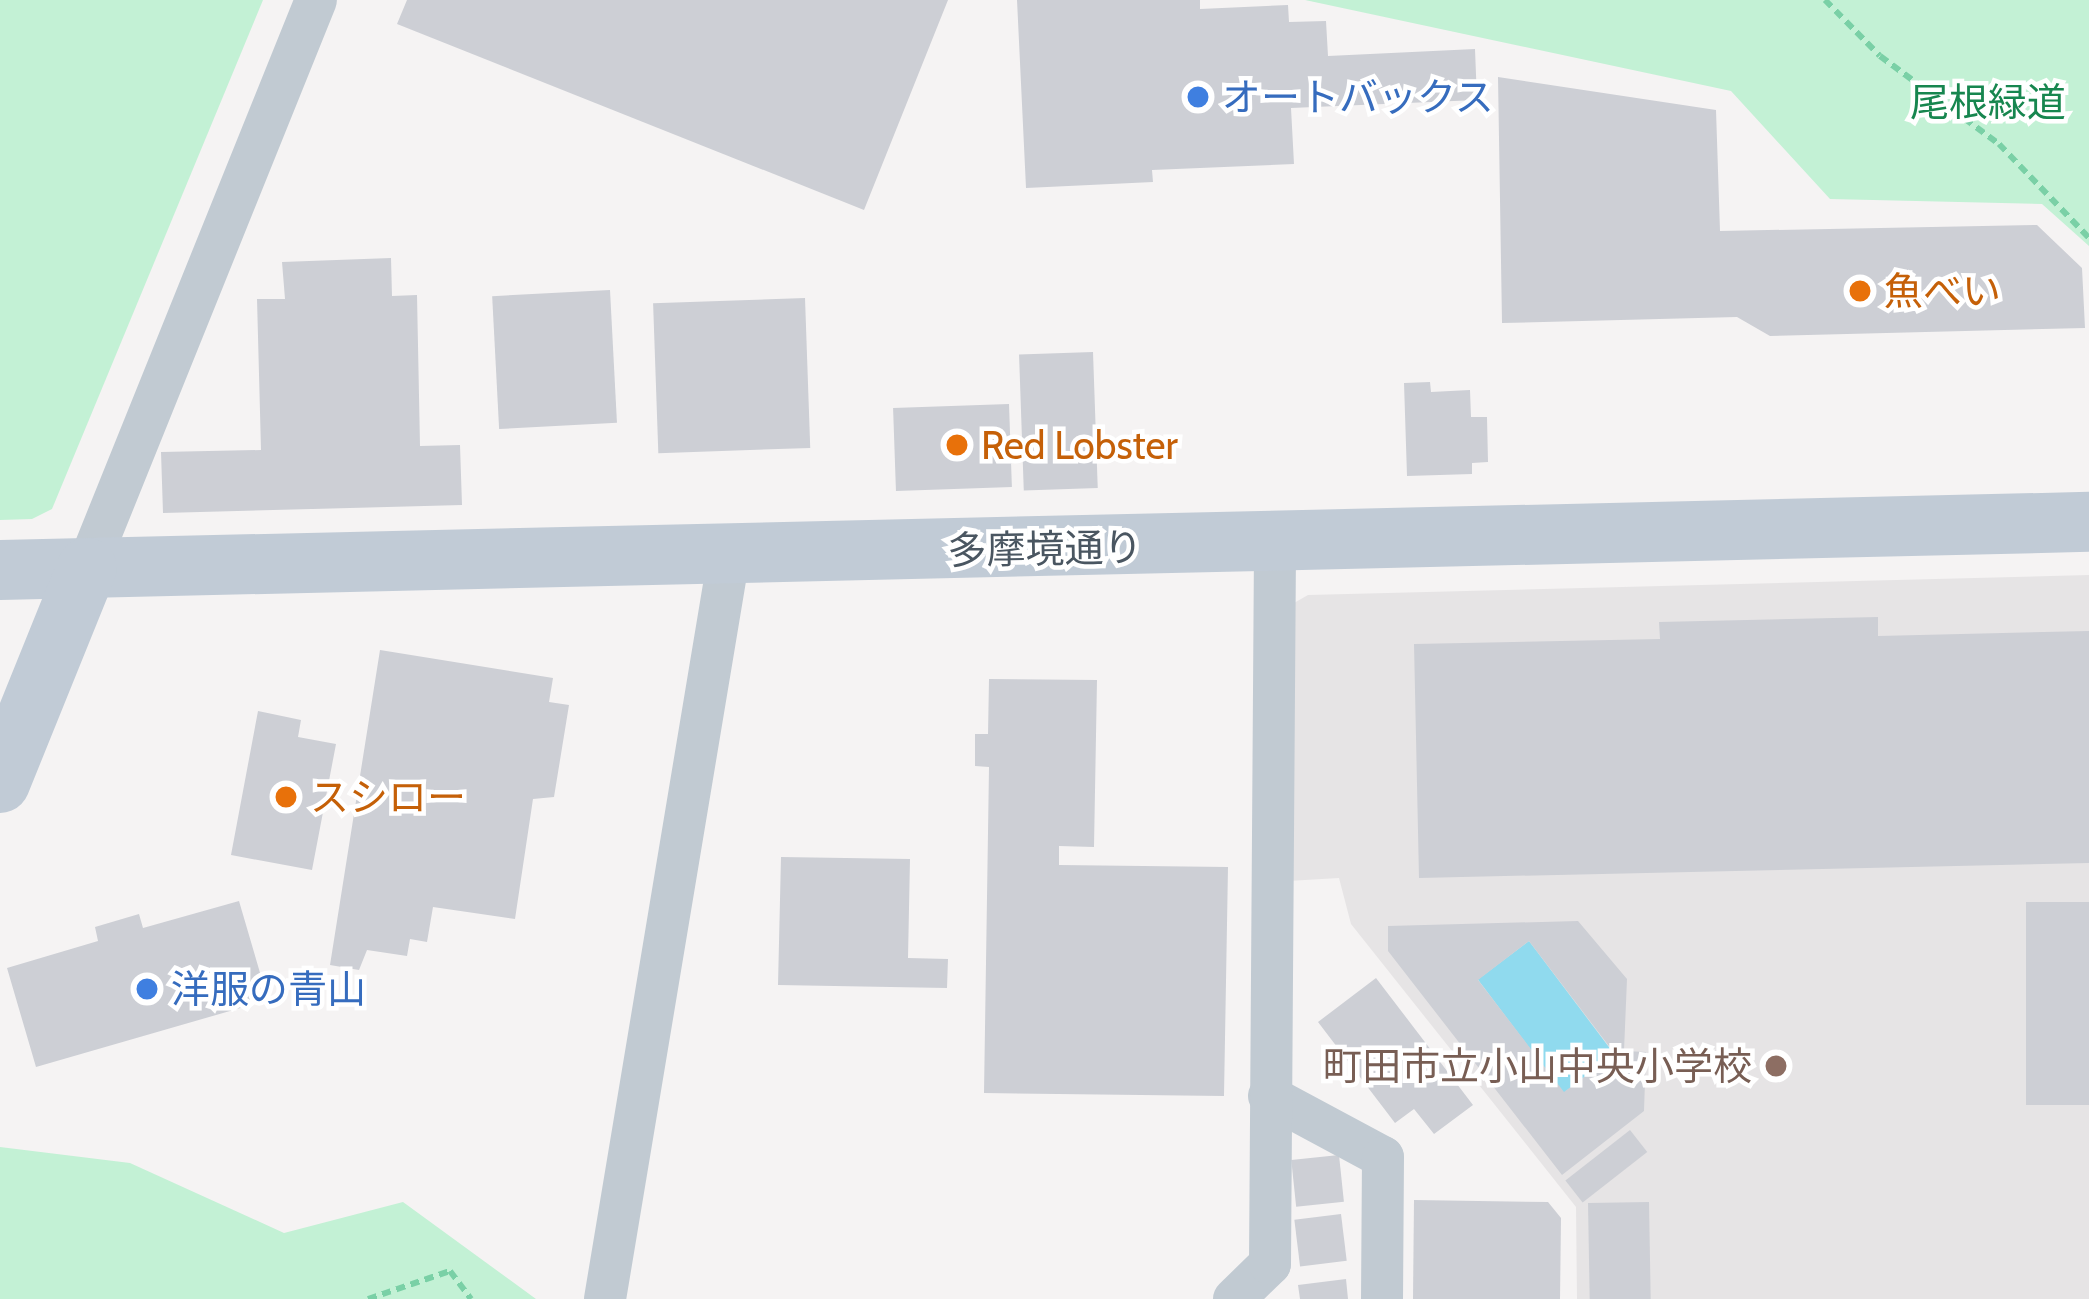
<!DOCTYPE html>
<meta charset="utf-8">
<style>
body{margin:0}
#map{position:relative;width:2089px;height:1299px;overflow:hidden;background:#f5f3f3;font-family:Cabin,"Noto Sans JP",sans-serif}
div>[style]{position:absolute}
.education>*{inset:0;background:#e6e4e5}
.green>*{inset:0;background:#c3f1d5}
.water>*{inset:0;background:#90daee;transform-origin:0 0}
.building>*{inset:0;background:#cdcfd5;transform-origin:0 0}
.path>*{height:6px;margin-top:-3px;transform-origin:0;background:repeating-linear-gradient(90deg,#7ad0a6 0 9px,transparent 0 15px)}
.street>*{height:42px;margin:-21px;padding:0 21px;transform-origin:21px;border-radius:21px;background:#c1cad2}
.secondary>*{height:60px;margin:-30px;padding:0 30px;transform-origin:30px;border-radius:30px;background:#c1cbd6}
.dots>*{width:33px;height:33px;translate:-50% -50%;box-sizing:border-box;border:6px solid #fff;border-radius:50%}
span{translate:-50% -50%;white-space:nowrap;text-align:center;line-height:1.15;-webkit-text-stroke:9px #fff;paint-order:stroke}
.shop-label{font-size:39px;color:#366cbe}
.left{translate:0 -50%;text-align:left}
.park-label{font-size:39px;color:#17864f}
.food-label{font-size:39px;color:#c56008}
.street-label{font-size:39px;color:#4a5661}
.education-label{font-size:39px;color:#785e54}
.right{translate:-100% -50%;text-align:right}
</style>
<div id="map">
<div class="education">
<div style="clip-path:polygon(2089px 575px,2089px 1299px,1577px 1299px,1576px 1207px,1351px 924px,1339px 878px,1288px 881px,1294px 603px,1308px 595px)"></div>
</div>
<div class="green">
<div style="clip-path:polygon(0 0,263px 0,52px 509px,32px 519px,0 520px)"></div>
<div style="clip-path:polygon(1305px 0,2089px 0,2089px 246px,2042px 204px,1830px 199px,1731px 91px)"></div>
<div style="clip-path:polygon(0 1147px,130px 1163px,284px 1233px,403px 1202px,536px 1299px,0 1299px)"></div>
</div>
<div class="water">
<div style="left:1529px;top:941px;width:142px;height:64px;rotate:53deg"></div>
</div>
<div class="building">
<div style="clip-path:polygon(407px 0,948px 0,864px 210px,397px 24px)"></div>
<div style="clip-path:polygon(1017px 0,1200px 0,1200px 9px,1288px 5px,1289px 22px,1326px 21px,1328px 56px,1475px 49px,1477px 100px,1291px 108px,1294px 164px,1152px 170px,1153px 182px,1026px 188px)"></div>
<div style="clip-path:polygon(1498px 77px,1716px 110px,1720px 231px,2037px 225px,2082px 268px,2085px 328px,1770px 336px,1737px 317px,1502px 323px)"></div>
<div style="clip-path:polygon(391px 258px,392px 296px,417px 295px,420px 446px,460px 445px,462px 505px,163px 513px,161px 452px,261px 450px,257px 299px,285px 299px,282px 262px)"></div>
<div style="left:610px;top:290px;width:133px;height:118px;rotate:87deg"></div>
<div style="left:805px;top:298px;width:150px;height:152px;rotate:88deg"></div>
<div style="left:1093px;top:352px;width:136px;height:74px;rotate:88deg"></div>
<div style="clip-path:polygon(1430px 382px,1431px 392px,1470px 390px,1471px 417px,1487px 417px,1488px 462px,1472px 463px,1472px 474px,1407px 476px,1404px 383px)"></div>
<div style="left:1009px;top:404px;width:83px;height:116px;rotate:88deg"></div>
<div style="clip-path:polygon(1878px 617px,1878px 636px,2089px 631px,2089px 863px,1419px 878px,1414px 644px,1660px 639px,1659px 622px)"></div>
<div style="clip-path:polygon(380px 650px,553px 678px,549px 702px,569px 705px,554px 797px,533px 799px,515px 919px,433px 907px,427px 942px,410px 939px,407px 956px,367px 950px,359px 970px,330px 965px)"></div>
<div style="clip-path:polygon(989px 679px,1097px 680px,1094px 847px,1059px 846px,1059px 865px,1228px 867px,1224px 1096px,984px 1093px,989px 767px,975px 766px,975px 734px,988px 734px)"></div>
<div style="clip-path:polygon(258px 711px,301px 720px,298px 737px,336px 744px,312px 870px,231px 855px)"></div>
<div style="clip-path:polygon(781px 857px,910px 859px,908px 958px,948px 959px,947px 988px,778px 985px)"></div>
<div style="clip-path:polygon(239px 901px,268px 1000px,36px 1067px,7px 968px,98px 941px,95px 927px,139px 914px,143px 928px)"></div>
<div style="left:2026px;top:902px;width:63px;height:203px"></div>
<div style="clip-path:polygon(evenodd,1578px 921px,1627px 979px,1624px 1051px,1646px 1052px,1644px 1111px,1562px 1175px,1388px 951px,1388px 926px,1578px 921px,1529px 941px,1615px 1054px,1564px 1092px,1478px 980px,1529px 941px)"></div>
<div style="clip-path:polygon(1376px 978px,1473px 1105px,1434px 1134px,1414px 1109px,1395px 1123px,1318px 1022px)"></div>
<div style="left:1630px;top:1130px;width:28px;height:82px;rotate:52deg"></div>
<div style="left:1339px;top:1155px;width:47px;height:48px;rotate:84deg"></div>
<div style="clip-path:polygon(1414px 1200px,1548px 1202px,1561px 1218px,1560px 1299px,1413px 1299px)"></div>
<div style="left:1649px;top:1202px;width:97px;height:61px;rotate:89deg"></div>
<div style="left:1341px;top:1214px;width:47px;height:47px;rotate:83deg"></div>
<div style="clip-path:polygon(1346px 1279px,1348px 1299px,1300px 1299px,1298px 1285px)"></div>
</div>
<div class="path">
<div style="left:1825px;top:0;width:78px;rotate:45.5deg"></div>
<div style="left:1880px;top:56px;width:148px;rotate:36.5deg"></div>
<div style="left:1999px;top:144px;width:130px;rotate:46.2deg"></div>
<div style="left:368px;top:1299px;width:87px;rotate:-18.9deg"></div>
<div style="left:450px;top:1271px;width:35px;rotate:53deg"></div>
</div>
<div class="street">
<div style="left:87px;top:568px;width:612px;rotate:-68.04deg"></div>
<div style="left:1269px;top:1096px;width:129px;rotate:28.2deg"></div>
<div style="left:1383px;top:1157px;width:142px;rotate:90.4deg"></div>
<div style="left:605px;top:1299px;width:753px;rotate:-80.53deg"></div>
<div style="left:1234px;top:1299px;width:50px;rotate:-44.2deg"></div>
<div style="left:1270px;top:1264px;width:721px;rotate:-89.6deg"></div>
</div>
<div class="secondary">
<div style="left:0;top:570px;width:2090px;rotate:-1.32deg"></div>
<div style="left:0;top:783px;width:232px;rotate:-68deg"></div>
</div>
<div class="dots">
<div style="left:1198px;top:97px;background:#3f7fe0"></div>
<div style="left:1860px;top:291px;background:#e8710a"></div>
<div style="left:957px;top:445px;background:#e8710a"></div>
<div style="left:286px;top:797px;background:#e8710a"></div>
<div style="left:147px;top:989px;background:#3f7fe0"></div>
<div style="left:1776px;top:1066px;background:#8d6e63"></div>
</div>
<div class="shop-label">
<span class="left" style="left:1222px;top:97px">オートバックス</span>
<span class="left" style="left:171px;top:989px">洋服の青山</span>
</div>
<div class="park-label">
<span style="left:1988px;top:102px">尾根緑道</span>
</div>
<div class="food-label">
<span class="left" style="left:1884px;top:291px">魚べい</span>
<span class="left" style="left:981px;top:445px">Red Lobster</span>
<span class="left" style="left:310px;top:797px">スシロー</span>
</div>
<div class="street-label">
<span style="left:1045px;top:549px;rotate:-1deg">多摩境通り</span>
</div>
<div class="education-label">
<span class="right" style="left:1752px;top:1066px">町田市立小山中央小学校</span>
</div>
</div>
